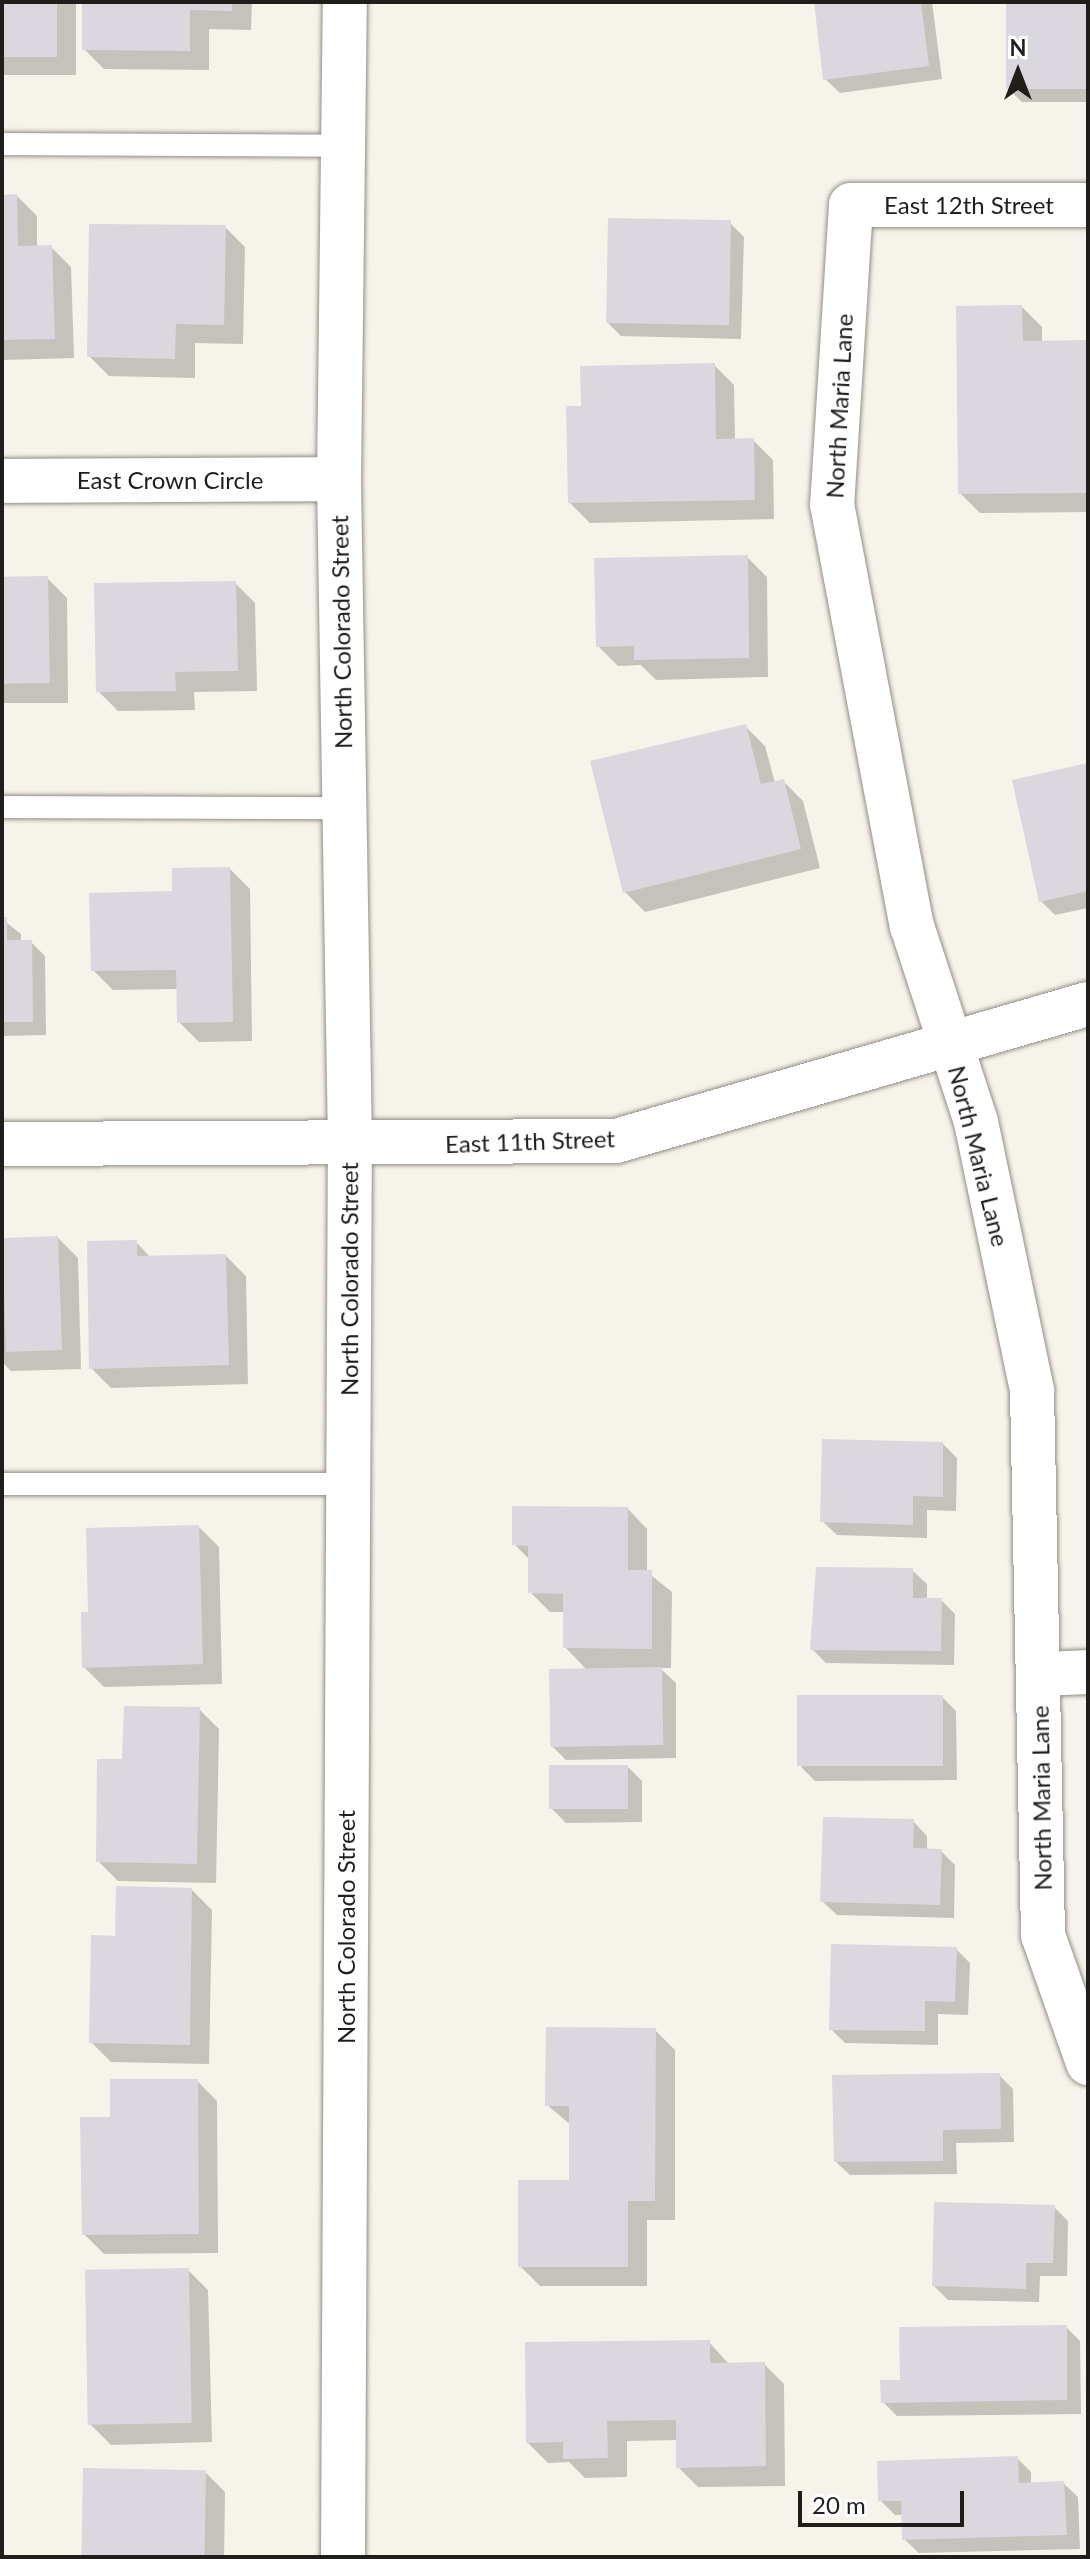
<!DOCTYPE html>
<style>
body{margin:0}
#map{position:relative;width:1090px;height:2559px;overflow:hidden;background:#f6f3ea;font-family:Lato,sans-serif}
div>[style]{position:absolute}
.shadow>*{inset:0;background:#0003;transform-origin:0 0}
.building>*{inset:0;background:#dad7df;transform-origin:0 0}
.roads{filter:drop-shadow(0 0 2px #918e86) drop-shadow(0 0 2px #918e86)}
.service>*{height:22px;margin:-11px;padding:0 11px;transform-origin:11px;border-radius:11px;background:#fff}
.minor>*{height:44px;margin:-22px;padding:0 22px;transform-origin:22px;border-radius:22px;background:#fff}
.tertiary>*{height:44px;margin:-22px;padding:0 22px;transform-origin:22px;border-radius:22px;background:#fff}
span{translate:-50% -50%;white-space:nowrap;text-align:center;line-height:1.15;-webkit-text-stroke:6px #fff;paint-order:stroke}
.street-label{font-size:24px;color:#1f1e1b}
.frame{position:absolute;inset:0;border:4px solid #1f1e1b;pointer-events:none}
.north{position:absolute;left:978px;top:32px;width:80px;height:80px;-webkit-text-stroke:6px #fff;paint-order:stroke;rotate:0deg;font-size:22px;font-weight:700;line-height:32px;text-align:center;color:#1f1e1b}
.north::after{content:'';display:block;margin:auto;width:28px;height:36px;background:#1f1e1b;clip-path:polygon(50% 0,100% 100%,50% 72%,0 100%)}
.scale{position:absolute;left:798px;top:2491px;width:166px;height:36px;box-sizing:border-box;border:4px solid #1f1e1b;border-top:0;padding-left:10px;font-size:24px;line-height:28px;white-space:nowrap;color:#1f1e1b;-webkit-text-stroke:6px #fff;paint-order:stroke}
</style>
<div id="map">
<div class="shadow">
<div style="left:2px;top:2px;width:74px;height:73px"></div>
<div style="clip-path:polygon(84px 2px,252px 2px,251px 30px,209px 29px,209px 70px,104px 69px,84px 49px)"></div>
<div style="clip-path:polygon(816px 2px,932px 2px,942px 79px,840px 93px,825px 79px)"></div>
<div style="clip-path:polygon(1008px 2px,1088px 2px,1088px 102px,1022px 102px,1007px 88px)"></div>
<div style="clip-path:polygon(17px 196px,37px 216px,37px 247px,51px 247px,71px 267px,74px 358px,2px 360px,2px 197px)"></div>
<div style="clip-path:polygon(730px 223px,744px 237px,741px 339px,621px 336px,607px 322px)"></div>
<div style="clip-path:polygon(225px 227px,245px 247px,243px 344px,195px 343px,195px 378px,109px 376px,89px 356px)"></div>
<div style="clip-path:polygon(1022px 307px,1042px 327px,1042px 343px,1088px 342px,1088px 512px,980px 513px,960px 493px)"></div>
<div style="clip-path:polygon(714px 365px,734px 385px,735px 441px,753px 440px,773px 460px,774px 519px,590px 523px,570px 503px,583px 408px)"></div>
<div style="clip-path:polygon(747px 557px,767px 577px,768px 677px,656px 680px,641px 665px,618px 666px,598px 646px)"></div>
<div style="clip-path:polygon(47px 578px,67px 598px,68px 703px,2px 703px,2px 579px)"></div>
<div style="clip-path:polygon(235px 583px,255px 603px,257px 691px,194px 692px,195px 710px,118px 711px,98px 691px)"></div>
<div style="clip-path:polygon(745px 726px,765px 746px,775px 783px,783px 781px,803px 801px,820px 868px,645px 912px,625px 892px)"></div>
<div style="clip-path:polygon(1088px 765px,1088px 908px,1055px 915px,1041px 901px)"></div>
<div style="clip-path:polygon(230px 869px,250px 889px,252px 1041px,199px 1042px,179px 1022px,178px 989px,113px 990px,93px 970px,174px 893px)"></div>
<div style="clip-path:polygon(2px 919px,21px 934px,21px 942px,31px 942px,45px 956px,46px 1035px,2px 1036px)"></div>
<div style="clip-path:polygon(58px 1238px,78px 1258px,81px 1369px,11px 1371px,2px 1362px,2px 1239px)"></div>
<div style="clip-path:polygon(136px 1242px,151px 1258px,226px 1256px,246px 1276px,248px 1384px,111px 1388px,91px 1368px)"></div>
<div style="clip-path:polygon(943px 1444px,957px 1458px,956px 1511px,927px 1510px,927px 1538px,837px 1535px,822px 1521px)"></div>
<div style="clip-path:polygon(628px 1509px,647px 1529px,647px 1572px,672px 1592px,671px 1668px,660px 1668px,676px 1683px,676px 1758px,566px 1760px,552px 1746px,587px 1670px,565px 1647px,565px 1612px,550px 1612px,530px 1592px,530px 1560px,514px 1544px)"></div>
<div style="clip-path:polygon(199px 1527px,219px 1547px,222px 1684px,104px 1687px,84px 1667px,90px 1614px)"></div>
<div style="clip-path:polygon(912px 1570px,927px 1584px,927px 1600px,941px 1600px,955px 1614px,954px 1665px,826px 1663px,812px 1649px)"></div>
<div style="clip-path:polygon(942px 1697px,956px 1711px,957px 1780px,815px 1781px,801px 1767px)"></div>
<div style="clip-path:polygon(199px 1709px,219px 1729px,216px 1883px,118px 1881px,98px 1861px)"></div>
<div style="clip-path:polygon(628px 1767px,642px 1781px,642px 1822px,566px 1823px,551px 1808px)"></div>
<div style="clip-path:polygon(913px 1821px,927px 1836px,927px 1850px,941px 1851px,955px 1865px,954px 1918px,837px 1915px,822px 1901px)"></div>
<div style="clip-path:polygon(192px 1890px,212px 1910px,209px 2064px,111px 2062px,91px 2042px)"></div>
<div style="clip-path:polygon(956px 1949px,970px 1963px,968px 2015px,938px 2014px,938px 2045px,845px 2043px,831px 2029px)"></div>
<div style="clip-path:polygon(655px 2030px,675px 2050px,675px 2220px,647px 2220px,647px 2286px,540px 2286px,520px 2266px,571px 2182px,571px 2125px,547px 2105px)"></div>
<div style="clip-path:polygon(999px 2075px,1013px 2089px,1014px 2142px,956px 2143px,957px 2174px,850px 2175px,835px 2161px)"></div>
<div style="clip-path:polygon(197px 2081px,217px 2101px,218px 2253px,104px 2254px,84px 2234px,112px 2119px)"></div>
<div style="clip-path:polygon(1054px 2207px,1068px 2221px,1067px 2276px,1040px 2276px,1039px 2302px,948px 2300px,934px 2286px)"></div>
<div style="clip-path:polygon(188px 2270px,208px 2290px,212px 2442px,111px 2445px,91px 2425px)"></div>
<div style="clip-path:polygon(1066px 2327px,1080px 2341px,1081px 2414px,897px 2416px,883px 2402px)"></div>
<div style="clip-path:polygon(709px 2342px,729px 2364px,764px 2364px,784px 2384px,785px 2486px,698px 2487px,678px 2467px,678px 2440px,627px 2441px,627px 2477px,585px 2478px,569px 2462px,548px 2463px,528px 2443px)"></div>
<div style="clip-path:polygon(1017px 2458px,1031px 2472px,1031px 2484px,1063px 2483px,1078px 2497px,1080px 2549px,919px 2553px,904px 2539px,903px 2515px,895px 2515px,880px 2500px)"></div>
<div style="clip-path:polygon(205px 2472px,225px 2492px,224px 2557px,81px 2557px)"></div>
</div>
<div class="building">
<div style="left:2px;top:2px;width:55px;height:55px"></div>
<div style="clip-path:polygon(82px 2px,232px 2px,232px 11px,190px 10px,190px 51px,82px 50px)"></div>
<div style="clip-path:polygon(814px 2px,921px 2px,929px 66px,823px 80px)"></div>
<div style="left:1006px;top:2px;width:82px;height:87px"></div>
<div style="clip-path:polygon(17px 194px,18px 246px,52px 245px,55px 339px,2px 340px,2px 195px)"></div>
<div style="left:608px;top:218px;width:123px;height:105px;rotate:1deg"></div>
<div style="clip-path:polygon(89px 224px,226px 225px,224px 325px,176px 324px,175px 359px,87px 357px)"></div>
<div style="clip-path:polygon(1022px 305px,1023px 341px,1088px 340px,1088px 493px,958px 494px,956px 306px)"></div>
<div style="clip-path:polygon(715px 363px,716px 439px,754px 438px,755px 500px,568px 503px,566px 406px,581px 406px,580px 366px)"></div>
<div style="clip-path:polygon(748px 555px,749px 658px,634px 660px,634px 646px,596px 647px,594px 558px)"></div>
<div style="left:48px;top:576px;width:107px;height:46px;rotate:89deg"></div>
<div style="clip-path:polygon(236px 581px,238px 671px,175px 672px,176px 691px,96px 692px,94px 583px)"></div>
<div style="clip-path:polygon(746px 724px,761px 784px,784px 779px,801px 849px,623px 893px,590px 761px)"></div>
<div style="clip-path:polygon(1088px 763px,1088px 891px,1039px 902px,1012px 780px)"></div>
<div style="clip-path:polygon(230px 867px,233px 1022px,177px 1023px,176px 970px,91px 971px,89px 893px,172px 891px,172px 868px)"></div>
<div style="clip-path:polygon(2px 917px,7px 917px,7px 940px,32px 940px,33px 1022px,2px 1022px)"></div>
<div style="left:58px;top:1236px;width:114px;height:56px;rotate:88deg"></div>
<div style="clip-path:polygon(137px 1240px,137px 1256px,226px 1254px,229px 1365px,89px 1369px,87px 1241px)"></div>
<div style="clip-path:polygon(822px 1439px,943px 1442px,943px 1497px,913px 1496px,913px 1525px,820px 1522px)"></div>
<div style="clip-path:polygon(512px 1506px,628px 1507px,628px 1570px,652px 1570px,652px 1649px,563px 1648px,563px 1594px,528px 1593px,528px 1546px,512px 1545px)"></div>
<div style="clip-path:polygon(199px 1525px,203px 1664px,82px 1668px,81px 1612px,88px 1612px,86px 1528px)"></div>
<div style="clip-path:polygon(816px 1567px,913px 1568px,913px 1598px,942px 1598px,941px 1651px,810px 1650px)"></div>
<div style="left:662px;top:1667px;width:78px;height:113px;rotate:89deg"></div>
<div style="left:943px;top:1695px;width:71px;height:146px;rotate:90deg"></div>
<div style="clip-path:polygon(124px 1706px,200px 1707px,197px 1864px,96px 1862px,97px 1759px,122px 1759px)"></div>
<div style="left:549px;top:1765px;width:79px;height:44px"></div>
<div style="clip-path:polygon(823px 1817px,914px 1819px,913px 1848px,942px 1849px,940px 1905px,820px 1902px)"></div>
<div style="clip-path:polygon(116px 1886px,192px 1888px,190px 2045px,89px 2043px,91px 1935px,115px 1936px)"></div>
<div style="clip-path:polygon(831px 1944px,957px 1947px,955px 2002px,925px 2001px,925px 2031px,829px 2030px)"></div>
<div style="clip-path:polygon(546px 2027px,656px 2028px,655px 2201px,628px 2201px,628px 2267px,518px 2267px,518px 2180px,569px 2180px,569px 2106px,545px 2106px)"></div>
<div style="clip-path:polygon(1000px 2073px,1001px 2129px,943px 2130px,943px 2161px,834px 2162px,832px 2075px)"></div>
<div style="clip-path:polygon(110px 2079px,198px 2079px,199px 2234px,82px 2235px,80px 2117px,110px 2117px)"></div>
<div style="clip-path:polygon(934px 2202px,1055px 2205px,1053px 2263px,1026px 2263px,1026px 2289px,932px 2286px)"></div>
<div style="left:189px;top:2268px;width:155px;height:104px;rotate:89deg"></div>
<div style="clip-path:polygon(1067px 2325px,1067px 2400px,881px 2403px,880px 2380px,900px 2380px,899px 2327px)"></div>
<div style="clip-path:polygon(710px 2340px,710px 2363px,765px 2362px,766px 2466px,676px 2468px,676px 2420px,607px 2421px,608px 2458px,563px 2459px,563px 2442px,526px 2443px,525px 2342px)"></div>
<div style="clip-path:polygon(1018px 2456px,1019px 2483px,1064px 2481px,1067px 2535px,902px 2540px,901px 2501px,878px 2501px,877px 2461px)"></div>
<div style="left:83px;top:2468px;width:123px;height:89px;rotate:1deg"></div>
</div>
<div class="roads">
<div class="service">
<div style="left:2px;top:144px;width:341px;rotate:0.3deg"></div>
<div style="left:2px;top:807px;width:342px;rotate:0.2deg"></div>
<div style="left:2px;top:1484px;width:346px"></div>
</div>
<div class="minor">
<div style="left:1088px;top:205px;width:237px;rotate:180deg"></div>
<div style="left:851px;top:205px;width:300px;rotate:93.6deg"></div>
<div style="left:832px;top:504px;width:430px;rotate:79.3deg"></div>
<div style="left:912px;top:926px;width:206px;rotate:71.9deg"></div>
<div style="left:976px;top:1122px;width:275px;rotate:78.2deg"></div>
<div style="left:1032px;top:1391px;width:544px;rotate:88.84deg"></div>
<div style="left:1043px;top:1935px;width:136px;rotate:70.6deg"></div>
<div style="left:2px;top:481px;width:337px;rotate:-0.3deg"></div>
<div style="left:2px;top:1144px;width:614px;rotate:-0.28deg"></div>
<div style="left:616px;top:1141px;width:491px;rotate:-16.2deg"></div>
<div style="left:1039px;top:1674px;width:49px;rotate:-2.3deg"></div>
</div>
<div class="tertiary">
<div style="left:343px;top:2557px;width:1412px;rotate:-89.72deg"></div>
<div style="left:350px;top:1145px;width:666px;rotate:-90.95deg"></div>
<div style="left:339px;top:479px;width:477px;rotate:-89.3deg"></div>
</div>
</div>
<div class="street-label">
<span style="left:969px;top:205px">East 12th Street</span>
<span style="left:839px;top:406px;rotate:-87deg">North Maria Lane</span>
<span style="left:170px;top:480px">East Crown Circle</span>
<span style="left:341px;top:632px;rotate:-91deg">North Colorado Street</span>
<span style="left:530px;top:1141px;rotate:-2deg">East 11th Street</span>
<span style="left:979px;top:1156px;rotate:76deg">North Maria Lane</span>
<span style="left:349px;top:1279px;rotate:-90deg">North Colorado Street</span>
<span style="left:1041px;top:1798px;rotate:-91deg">North Maria Lane</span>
<span style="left:346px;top:1927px;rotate:-90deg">North Colorado Street</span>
</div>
<div class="frame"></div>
<div class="north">N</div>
<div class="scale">20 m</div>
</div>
